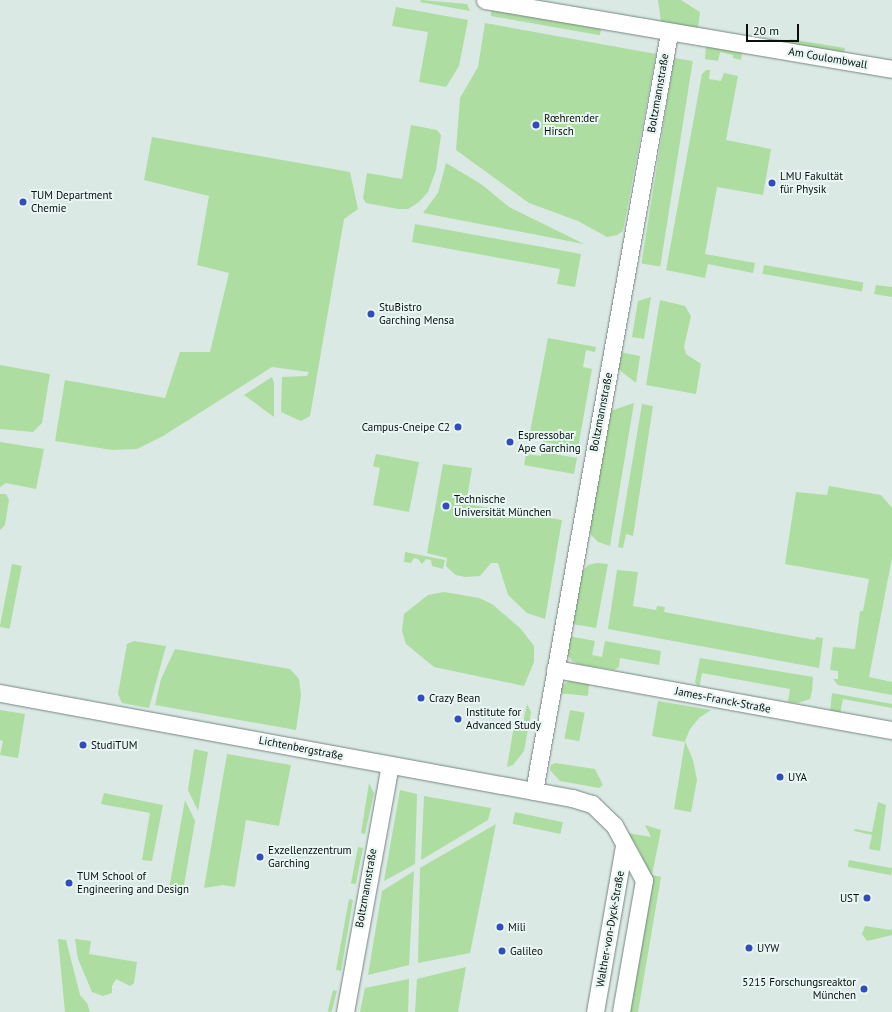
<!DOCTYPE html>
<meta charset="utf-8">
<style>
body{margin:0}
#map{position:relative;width:892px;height:1012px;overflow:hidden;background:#dae9e4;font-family:"PT Sans",sans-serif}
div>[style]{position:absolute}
.green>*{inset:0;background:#addda0;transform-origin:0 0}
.roads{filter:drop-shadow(0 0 1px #778581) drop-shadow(0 0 1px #778581)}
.street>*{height:17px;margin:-8.5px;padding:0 8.5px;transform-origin:8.5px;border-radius:8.5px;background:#fff}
.dots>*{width:11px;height:11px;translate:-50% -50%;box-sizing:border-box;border:2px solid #e7f6f2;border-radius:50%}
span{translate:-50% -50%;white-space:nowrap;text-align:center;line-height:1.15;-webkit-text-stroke:4px #e7f6f2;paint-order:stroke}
.street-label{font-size:11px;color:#0a0f0d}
.poi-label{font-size:11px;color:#0a0f0d}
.left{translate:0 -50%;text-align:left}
.right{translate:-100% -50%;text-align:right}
.scale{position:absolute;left:746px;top:24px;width:53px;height:18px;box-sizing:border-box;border:2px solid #0a0f0d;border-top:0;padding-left:5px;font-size:12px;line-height:14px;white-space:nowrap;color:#0a0f0d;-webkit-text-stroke:3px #e7f6f2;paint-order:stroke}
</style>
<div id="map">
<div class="green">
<div style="clip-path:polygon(421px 0,467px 4px,470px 11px,420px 2px)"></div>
<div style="clip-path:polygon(658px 0,681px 0,700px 12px,698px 28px,661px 22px)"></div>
<div style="clip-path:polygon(396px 7px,468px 20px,459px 66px,446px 87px,419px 82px,428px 32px,392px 26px)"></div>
<div style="left:492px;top:8px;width:111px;height:8px;rotate:10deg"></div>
<div style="clip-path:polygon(485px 23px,656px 54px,623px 231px,617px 235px,607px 237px,578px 221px,529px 203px,456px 150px,460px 98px,478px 67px)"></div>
<div style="clip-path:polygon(790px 39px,845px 48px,844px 53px,789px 43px)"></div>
<div style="clip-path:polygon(706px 46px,742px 53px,741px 60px,733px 58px,733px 55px,720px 52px,718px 61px,705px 59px)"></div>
<div style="left:674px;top:58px;width:19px;height:208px;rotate:9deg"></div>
<div style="clip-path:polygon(706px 70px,710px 70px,709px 79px,721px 81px,724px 73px,738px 76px,726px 140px,771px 149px,763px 195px,717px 187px,705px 254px,755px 263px,753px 273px,708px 264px,705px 278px,666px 270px,702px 74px)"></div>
<div style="clip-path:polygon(411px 125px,437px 130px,441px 135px,436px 170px,428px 192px,419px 202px,408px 209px,398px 209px,366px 203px,363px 198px,367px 173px,402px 179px)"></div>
<div style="clip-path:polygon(152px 137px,350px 172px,358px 209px,344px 219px,310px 416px,301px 421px,281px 412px,282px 377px,307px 376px,309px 372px,272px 367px,163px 436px,137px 449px,112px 450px,55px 441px,65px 380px,165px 398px,180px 352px,210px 352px,229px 273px,197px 265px,209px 196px,144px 180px)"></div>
<div style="clip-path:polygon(446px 163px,481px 184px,509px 207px,584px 244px,423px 213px,438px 193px)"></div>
<div style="clip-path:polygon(415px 224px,581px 254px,575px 287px,557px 284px,560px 269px,412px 242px)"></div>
<div style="left:764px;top:265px;width:101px;height:9px;rotate:10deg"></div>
<div style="clip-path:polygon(876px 285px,892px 287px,892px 297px,874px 294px)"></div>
<div style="clip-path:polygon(651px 297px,644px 339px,632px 337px,638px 301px)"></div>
<div style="clip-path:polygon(660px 300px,685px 306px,691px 316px,684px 347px,686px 354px,701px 364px,696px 394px,646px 385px)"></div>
<div style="clip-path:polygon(548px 338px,596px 347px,595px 352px,586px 350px,583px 367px,592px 369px,578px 448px,543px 442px,544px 435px,530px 432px)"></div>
<div style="clip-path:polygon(620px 352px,640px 356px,636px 383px,617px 368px)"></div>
<div style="clip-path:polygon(0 365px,50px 374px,42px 423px,33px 432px,0 429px)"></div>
<div style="clip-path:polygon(272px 377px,274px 383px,274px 417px,244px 395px)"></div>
<div style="clip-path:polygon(634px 403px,610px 546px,598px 542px,591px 535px,589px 525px,610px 411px)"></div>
<div style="clip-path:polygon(642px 404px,653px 406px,633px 536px,626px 534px,623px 548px,618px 547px)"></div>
<div style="clip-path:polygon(0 442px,44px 449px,36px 489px,6px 483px,0 487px)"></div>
<div style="clip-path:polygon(542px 452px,577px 458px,574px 474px,524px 465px,526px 454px,541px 456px)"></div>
<div style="clip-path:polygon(376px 454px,419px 462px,409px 512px,373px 505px,380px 468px,373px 466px)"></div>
<div style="clip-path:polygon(443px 464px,472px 468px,466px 504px,562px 520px,545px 619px,527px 613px,508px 595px,498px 563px,491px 563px,480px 576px,465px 577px,456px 575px,450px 570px,446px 566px,447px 558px,427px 553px)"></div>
<div style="clip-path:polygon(829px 486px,881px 495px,892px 508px,892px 558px,869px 677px,892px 682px,892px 695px,838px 685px,833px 679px,838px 679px,838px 671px,830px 670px,833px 647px,855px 649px,860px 611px,863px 611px,869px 579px,785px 564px,796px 492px,827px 495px)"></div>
<div style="clip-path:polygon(0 494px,6px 494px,9px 500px,5px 525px,0 530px)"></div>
<div style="clip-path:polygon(405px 552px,445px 560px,443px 569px,432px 566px,431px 560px,426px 559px,422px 564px,418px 559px,414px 558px,411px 563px,404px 562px)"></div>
<div style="clip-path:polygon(597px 563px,608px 564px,596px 628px,572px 624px,580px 574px,588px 565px)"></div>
<div style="left:12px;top:564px;width:10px;height:64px;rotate:11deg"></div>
<div style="clip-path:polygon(617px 570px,638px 572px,633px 606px,656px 610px,657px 606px,665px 607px,664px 612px,815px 640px,816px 637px,823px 638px,819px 668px,608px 629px)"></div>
<div style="clip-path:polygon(444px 592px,479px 598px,492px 604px,521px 629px,534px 646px,534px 662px,524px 686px,434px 667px,406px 644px,402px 631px,404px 614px,428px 595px)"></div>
<div style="clip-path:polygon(569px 636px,595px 641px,592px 655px,602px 657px,605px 641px,661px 651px,659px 665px,620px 658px,619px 667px,614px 670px,578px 664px,572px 661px,566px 653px)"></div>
<div style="clip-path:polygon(134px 641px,166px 646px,149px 708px,122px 703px,118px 694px,127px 644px)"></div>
<div style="clip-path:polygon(175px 649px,290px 669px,299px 679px,301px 696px,296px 730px,155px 705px,161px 679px)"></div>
<div style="clip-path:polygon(700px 658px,813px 677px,812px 691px,810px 699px,798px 703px,788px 702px,790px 689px,702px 673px,699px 688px,695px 682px)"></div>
<div style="clip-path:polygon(569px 681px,589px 683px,588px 696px,558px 693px,563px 685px)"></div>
<div style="clip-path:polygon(832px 693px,892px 704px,892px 708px,843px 699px,840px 714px,830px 712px)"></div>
<div style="clip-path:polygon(658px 701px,711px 710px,699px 718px,690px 729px,685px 741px,693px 760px,697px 780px,691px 812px,674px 809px,685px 742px,652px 736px)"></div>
<div style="clip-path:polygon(527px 704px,531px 712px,524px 751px,513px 765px,507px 767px,515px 720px,523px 722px)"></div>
<div style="clip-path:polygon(0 710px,25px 714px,18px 758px,0 755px,3px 741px,0 740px)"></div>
<div style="left:570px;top:710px;width:15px;height:29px;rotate:11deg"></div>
<div style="clip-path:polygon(194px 749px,208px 752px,198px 811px,188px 790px)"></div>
<div style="clip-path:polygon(227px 754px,291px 765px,279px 826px,246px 820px,235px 887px,223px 885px,204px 888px)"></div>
<div style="clip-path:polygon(555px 763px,595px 769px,603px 785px,599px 788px,560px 781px,550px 770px,551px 765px)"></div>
<div style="clip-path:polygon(369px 783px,374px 793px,365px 834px,361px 833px)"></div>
<div style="clip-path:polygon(400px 790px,417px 794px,415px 864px,384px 881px)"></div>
<div style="clip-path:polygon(104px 793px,163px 805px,152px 861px,142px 860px,150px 813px,101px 804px)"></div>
<div style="clip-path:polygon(424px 796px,491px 808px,488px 820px,421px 860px)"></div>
<div style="clip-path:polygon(185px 800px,195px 821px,183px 891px,169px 889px)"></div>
<div style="clip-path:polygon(878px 802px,886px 805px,880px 851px,869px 849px,872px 835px,854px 831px,855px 829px,872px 832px)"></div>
<div style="left:515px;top:812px;width:49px;height:12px;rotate:12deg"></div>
<div style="clip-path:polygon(496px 824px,470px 953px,418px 963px,420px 868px)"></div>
<div style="clip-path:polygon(645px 825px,661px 830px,652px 875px,661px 877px,638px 1012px,629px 1012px,647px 874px,640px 852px,628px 833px,651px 837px)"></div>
<div style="left:358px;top:847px;width:5px;height:37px;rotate:11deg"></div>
<div style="left:849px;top:860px;width:44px;height:7px;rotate:11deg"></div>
<div style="clip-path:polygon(414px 871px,409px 965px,368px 975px,382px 891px)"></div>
<div style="clip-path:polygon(349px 899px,353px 900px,341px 971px,336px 970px)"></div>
<div style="clip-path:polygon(865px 926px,891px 930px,892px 928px,892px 935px,867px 941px,862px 934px)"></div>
<div style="clip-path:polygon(58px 939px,66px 940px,80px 995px,87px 1003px,90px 1012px,65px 1012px)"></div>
<div style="clip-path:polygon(75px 939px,91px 941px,89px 954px,137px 962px,134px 983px,130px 986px,116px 979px,112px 986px,112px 993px,103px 996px,92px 992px,78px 959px)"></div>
<div style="clip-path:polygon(466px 967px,458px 1012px,415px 1012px,417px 979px)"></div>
<div style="clip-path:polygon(409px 979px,408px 1012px,360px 1012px,365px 988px)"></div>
<div style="left:333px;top:990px;width:4px;height:22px;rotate:14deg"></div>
</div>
<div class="roads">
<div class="street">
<div style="left:485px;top:0;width:413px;rotate:9.6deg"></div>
<div style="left:555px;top:669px;width:342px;rotate:10.3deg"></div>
<div style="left:0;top:693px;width:582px;rotate:10.4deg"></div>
<div style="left:572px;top:798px;width:21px;rotate:17deg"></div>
<div style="left:592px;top:804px;width:30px;rotate:44deg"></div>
<div style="left:614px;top:825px;width:63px;rotate:61.4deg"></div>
<div style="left:644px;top:880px;width:134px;rotate:99.9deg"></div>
<div style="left:534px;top:791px;width:770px;rotate:-79.9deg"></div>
<div style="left:345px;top:1012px;width:251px;rotate:-79.7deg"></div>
<div style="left:595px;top:1012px;width:169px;rotate:-80.1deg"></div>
</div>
</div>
<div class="dots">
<div style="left:536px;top:125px;background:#334bbc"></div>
<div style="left:772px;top:183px;background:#334bbc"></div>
<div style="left:23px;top:202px;background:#334bbc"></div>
<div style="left:371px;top:314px;background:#334bbc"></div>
<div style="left:458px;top:427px;background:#334bbc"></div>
<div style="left:510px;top:442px;background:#334bbc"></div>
<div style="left:446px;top:506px;background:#334bbc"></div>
<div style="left:421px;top:698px;background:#334bbc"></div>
<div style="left:458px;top:719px;background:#334bbc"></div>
<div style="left:83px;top:745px;background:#334bbc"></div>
<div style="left:780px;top:777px;background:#334bbc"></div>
<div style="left:260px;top:857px;background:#334bbc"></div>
<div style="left:69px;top:883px;background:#334bbc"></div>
<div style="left:867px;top:898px;background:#334bbc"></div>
<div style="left:500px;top:927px;background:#334bbc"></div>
<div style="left:749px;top:948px;background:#334bbc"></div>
<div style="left:502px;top:951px;background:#334bbc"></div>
<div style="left:864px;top:989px;background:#334bbc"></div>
</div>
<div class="street-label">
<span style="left:828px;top:58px;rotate:10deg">Am Coulombwall</span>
<span style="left:658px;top:93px;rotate:-80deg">Boltzmannstraße</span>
<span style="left:601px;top:412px;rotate:-79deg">Boltzmannstraße</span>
<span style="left:723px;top:700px;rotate:11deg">James-Franck-Straße</span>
<span style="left:301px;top:748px;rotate:11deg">Lichtenbergstraße</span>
<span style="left:366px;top:888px;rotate:-80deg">Boltzmannstraße</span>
<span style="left:610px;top:929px;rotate:-80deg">Walther-von-Dyck-Straße</span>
</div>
<div class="poi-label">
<span class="left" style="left:544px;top:125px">Rœhren:der<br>Hirsch</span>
<span class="left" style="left:780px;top:183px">LMU Fakultät<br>für Physik</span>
<span class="left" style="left:31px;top:202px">TUM Department<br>Chemie</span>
<span class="left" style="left:379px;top:314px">StuBistro<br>Garching Mensa</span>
<span class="right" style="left:450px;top:427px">Campus-Cneipe C2</span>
<span class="left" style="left:518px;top:442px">Espressobar<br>Ape Garching</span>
<span class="left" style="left:454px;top:506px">Technische<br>Universität München</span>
<span class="left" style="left:429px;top:698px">Crazy Bean</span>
<span class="left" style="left:466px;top:719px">Institute for<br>Advanced Study</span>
<span class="left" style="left:91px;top:745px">StudiTUM</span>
<span class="left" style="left:788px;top:777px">UYA</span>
<span class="left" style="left:268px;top:857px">Exzellenzzentrum<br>Garching</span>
<span class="left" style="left:77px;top:883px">TUM School of<br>Engineering and Design</span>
<span class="right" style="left:859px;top:898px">UST</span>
<span class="left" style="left:508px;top:927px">Mili</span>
<span class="left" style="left:757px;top:948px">UYW</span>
<span class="left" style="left:510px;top:951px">Galileo</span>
<span class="right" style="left:856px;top:989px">5215 Forschungsreaktor<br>München</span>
</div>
<div class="scale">20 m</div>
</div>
